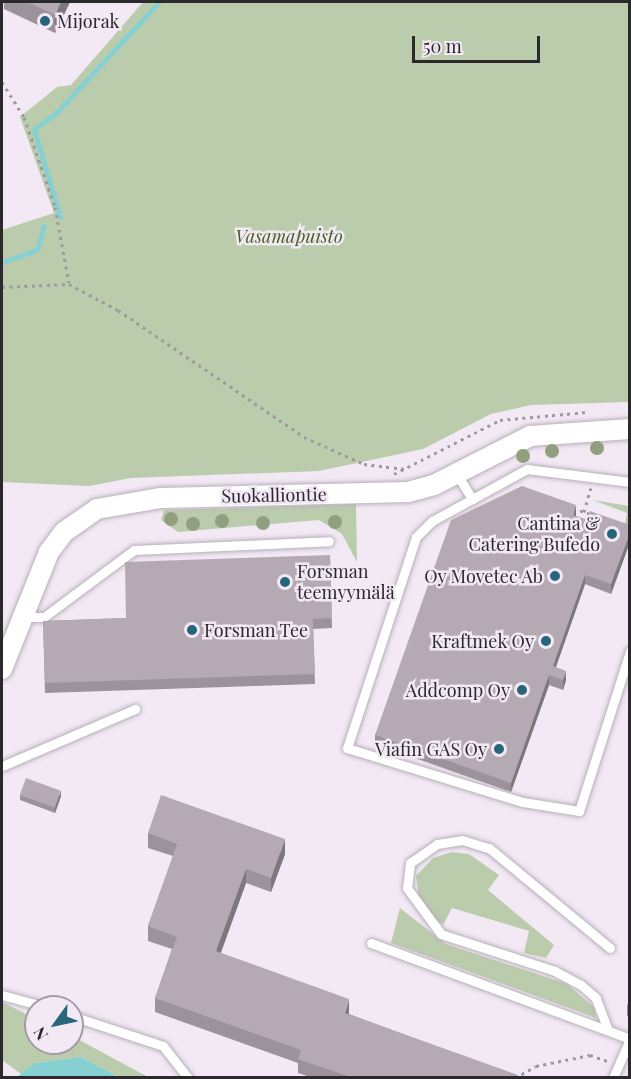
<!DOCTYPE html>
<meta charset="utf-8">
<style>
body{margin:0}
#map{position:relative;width:631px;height:1079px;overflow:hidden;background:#f2e9f4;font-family:"Playfair Display",serif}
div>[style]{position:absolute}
.green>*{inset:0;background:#bbccad}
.water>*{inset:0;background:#87d0d1}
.stream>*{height:5px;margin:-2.5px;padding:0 2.5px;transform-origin:2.5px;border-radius:2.5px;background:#87d0d1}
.path>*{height:3px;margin-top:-1.5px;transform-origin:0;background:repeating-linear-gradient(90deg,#9e98a0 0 3px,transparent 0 7.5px)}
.roads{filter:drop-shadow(0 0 2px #b8afba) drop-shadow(0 0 2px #b8afba)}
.lane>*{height:9px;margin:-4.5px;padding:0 4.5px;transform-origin:4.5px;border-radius:4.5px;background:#fff}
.street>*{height:20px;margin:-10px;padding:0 10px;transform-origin:10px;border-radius:10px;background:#fff}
.trees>*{width:14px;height:14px;margin:-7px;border-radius:50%;background:#929f7e}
.wall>*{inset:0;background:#9c929b}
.shaded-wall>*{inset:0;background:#7f777e}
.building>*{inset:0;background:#b5aab4;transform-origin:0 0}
.dots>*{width:16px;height:16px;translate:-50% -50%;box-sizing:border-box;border:3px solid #f2e9f4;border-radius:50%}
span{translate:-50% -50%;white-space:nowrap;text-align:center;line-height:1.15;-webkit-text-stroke:5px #f2e9f4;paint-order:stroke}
.poi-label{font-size:18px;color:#2c292d}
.left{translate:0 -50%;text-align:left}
.right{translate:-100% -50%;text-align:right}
.park-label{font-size:18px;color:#43621d;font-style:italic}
.street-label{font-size:18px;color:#2c292d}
.frame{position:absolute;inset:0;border:3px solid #2c292d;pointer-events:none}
.north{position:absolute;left:24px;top:995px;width:60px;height:60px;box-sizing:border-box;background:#f2e9f4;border:2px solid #a39ca4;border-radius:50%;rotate:237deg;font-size:16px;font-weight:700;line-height:24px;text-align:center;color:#2c292d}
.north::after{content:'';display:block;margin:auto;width:21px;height:27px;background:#27657b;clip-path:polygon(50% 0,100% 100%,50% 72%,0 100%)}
.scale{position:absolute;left:412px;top:36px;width:128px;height:27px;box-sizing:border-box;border:3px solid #2c292d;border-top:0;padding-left:8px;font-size:18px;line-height:21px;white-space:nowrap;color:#2c292d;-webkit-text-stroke:4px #f2e9f4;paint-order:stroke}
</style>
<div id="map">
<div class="green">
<div style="clip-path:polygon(143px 2px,629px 2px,629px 402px,531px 405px,491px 414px,423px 449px,319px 471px,131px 478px,89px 486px,2px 482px,2px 230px,54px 213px,20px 117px,57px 87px,71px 85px)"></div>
<div style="clip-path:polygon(593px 500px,629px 506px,629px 526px,625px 524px,627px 513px)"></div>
<div style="clip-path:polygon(356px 504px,357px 562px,342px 534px,319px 520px,178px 532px,161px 520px,164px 510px)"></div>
<div style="clip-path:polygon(452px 852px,469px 854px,499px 875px,488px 890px,554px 945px,546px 958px,524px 953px,529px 931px,452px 908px,443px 925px,430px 915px,419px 898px,416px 876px,433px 858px)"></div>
<div style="clip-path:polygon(400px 908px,446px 944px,567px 984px,594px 1007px,596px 1018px,391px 943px)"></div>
<div style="clip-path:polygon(2px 1002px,36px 1019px,36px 1043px,72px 1043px,72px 1036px,148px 1077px,119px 1077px,81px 1057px,34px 1063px,21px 1074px,2px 1060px)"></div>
</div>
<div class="water">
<div style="clip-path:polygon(81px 1057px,119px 1077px,17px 1077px,34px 1063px)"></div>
</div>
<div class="stream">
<div style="left:60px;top:217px;width:92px;rotate:-106.5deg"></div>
<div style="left:34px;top:129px;width:29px;rotate:-36deg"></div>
<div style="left:57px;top:112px;width:150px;rotate:-47.2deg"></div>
<div style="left:2px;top:262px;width:37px;rotate:-19deg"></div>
<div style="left:37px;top:250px;width:25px;rotate:-74deg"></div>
</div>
<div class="path">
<div style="left:2px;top:82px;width:41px;rotate:57.8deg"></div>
<div style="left:24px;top:117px;width:95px;rotate:71deg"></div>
<div style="left:55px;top:207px;width:77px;rotate:79.6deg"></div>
<div style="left:2px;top:287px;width:67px;rotate:-2.6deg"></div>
<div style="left:69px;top:284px;width:55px;rotate:28deg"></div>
<div style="left:118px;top:310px;width:225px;rotate:34.3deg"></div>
<div style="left:304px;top:437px;width:66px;rotate:24.2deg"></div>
<div style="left:364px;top:464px;width:41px;rotate:7deg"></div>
<div style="left:394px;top:474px;width:119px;rotate:-27deg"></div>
<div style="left:500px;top:420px;width:87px;rotate:-5.3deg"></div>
<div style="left:573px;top:508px;width:21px;rotate:19deg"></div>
<div style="left:584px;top:512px;width:25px;rotate:-74deg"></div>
<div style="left:515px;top:1078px;width:24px;rotate:-30deg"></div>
<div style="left:536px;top:1066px;width:55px;rotate:-11.5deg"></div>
<div style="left:590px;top:1055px;width:18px;rotate:19deg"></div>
</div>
<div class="roads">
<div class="lane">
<div style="left:456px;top:473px;width:31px;rotate:58deg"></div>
<div style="left:630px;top:482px;width:104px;rotate:-172.8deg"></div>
<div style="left:527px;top:469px;width:108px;rotate:151.3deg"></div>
<div style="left:432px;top:521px;width:23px;rotate:135deg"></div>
<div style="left:416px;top:537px;width:222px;rotate:108.1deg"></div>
<div style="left:347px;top:748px;width:184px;rotate:17.1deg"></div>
<div style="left:523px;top:802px;width:57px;rotate:9.1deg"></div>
<div style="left:579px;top:811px;width:168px;rotate:-72.3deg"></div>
<div style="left:22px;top:617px;width:22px"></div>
<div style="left:44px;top:617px;width:112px;rotate:-36.7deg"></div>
<div style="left:134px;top:550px;width:195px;rotate:-2.6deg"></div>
<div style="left:2px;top:766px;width:145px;rotate:-23.2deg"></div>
<div style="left:371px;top:943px;width:276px;rotate:20.3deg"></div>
<div style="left:2px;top:995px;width:46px;rotate:15.3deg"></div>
<div style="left:72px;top:1016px;width:96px;rotate:18.2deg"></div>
<div style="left:163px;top:1046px;width:41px;rotate:52deg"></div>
<div style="left:608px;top:1030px;width:34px;rotate:-111deg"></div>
<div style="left:596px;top:998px;width:20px;rotate:-139deg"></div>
<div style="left:581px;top:985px;width:30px;rotate:-152deg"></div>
<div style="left:555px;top:971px;width:120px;rotate:-162deg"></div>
<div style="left:441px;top:934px;width:57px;rotate:-126.5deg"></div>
<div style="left:407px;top:888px;width:25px;rotate:-83deg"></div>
<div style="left:410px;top:863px;width:33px;rotate:-35deg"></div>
<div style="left:437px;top:844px;width:25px;rotate:-9deg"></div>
<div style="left:462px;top:840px;width:28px;rotate:17deg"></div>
<div style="left:489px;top:848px;width:157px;rotate:39.6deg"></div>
<div style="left:613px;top:1078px;width:43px;rotate:-66.4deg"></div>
</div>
<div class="street">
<div style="left:2px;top:669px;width:126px;rotate:-68.1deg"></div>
<div style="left:49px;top:552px;width:25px;rotate:-53deg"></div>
<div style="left:64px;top:532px;width:40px;rotate:-34.9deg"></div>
<div style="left:97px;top:509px;width:65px;rotate:-9.8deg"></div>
<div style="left:161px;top:498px;width:247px;rotate:-1.4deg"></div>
<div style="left:408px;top:492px;width:27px;rotate:-15deg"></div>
<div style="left:434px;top:485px;width:108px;rotate:-27deg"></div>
<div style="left:530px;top:436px;width:100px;rotate:-4deg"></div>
</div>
</div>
<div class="trees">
<div style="left:597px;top:448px"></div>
<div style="left:552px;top:451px"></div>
<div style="left:523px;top:456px"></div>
<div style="left:171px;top:519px"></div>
<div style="left:222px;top:521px"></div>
<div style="left:335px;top:522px"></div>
<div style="left:263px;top:523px"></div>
<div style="left:193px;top:524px"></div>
</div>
<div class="wall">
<div style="clip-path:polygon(4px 2px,70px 2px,55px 33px,4px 9px)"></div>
<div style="clip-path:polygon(576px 515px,576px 516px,587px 520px,630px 525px,630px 542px,611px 594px,585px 584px,556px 667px,566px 680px,563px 690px,549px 685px,511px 792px,375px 744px,375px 735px)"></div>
<div style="clip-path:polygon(330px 555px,332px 628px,313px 629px,315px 684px,45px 693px,43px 621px,126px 618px)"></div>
<div style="clip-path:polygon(20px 795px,61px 796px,55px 813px,20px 800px)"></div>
<div style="clip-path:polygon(148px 833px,285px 854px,271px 892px,246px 883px,221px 953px,349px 1013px,349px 1014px,518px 1077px,310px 1077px,298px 1073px,298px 1063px,155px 1012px,155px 998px,172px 949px,148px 941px,148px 926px,173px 856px,148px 848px)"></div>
<div style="clip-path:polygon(630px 996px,630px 1017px,627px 1016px,627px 1006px)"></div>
</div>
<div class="shaded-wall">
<div style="clip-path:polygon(61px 2px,70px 2px,55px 33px,55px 15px)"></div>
<div style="clip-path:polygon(576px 505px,576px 515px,573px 525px,573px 515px)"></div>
<div style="clip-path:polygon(630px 533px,630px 542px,611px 594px,611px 584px)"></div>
<div style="clip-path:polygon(585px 575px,585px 584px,553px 675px,553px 666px)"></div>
<div style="clip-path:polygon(566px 671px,566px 680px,563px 690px,563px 680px)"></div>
<div style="clip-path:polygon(549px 675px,549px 685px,511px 792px,511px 783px)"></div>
<div style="clip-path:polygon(61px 791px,61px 796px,55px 813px,55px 808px)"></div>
<div style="clip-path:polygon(285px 839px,285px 854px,271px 892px,271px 878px)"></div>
<div style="clip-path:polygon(246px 869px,246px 883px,216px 965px,216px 951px)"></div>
<div style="clip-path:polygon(349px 999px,349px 1013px,345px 1027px,345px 1013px)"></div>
</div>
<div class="building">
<div style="clip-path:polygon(27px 2px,61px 2px,55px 15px)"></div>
<div style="clip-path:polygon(522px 486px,576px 505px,573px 515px,587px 520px,590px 511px,630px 525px,630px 533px,611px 584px,585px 575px,553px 666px,566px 671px,563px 680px,549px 675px,511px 783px,375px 735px,451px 520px)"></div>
<div style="clip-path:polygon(330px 555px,332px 618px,313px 619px,315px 674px,45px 683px,43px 621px,126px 618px,125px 562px)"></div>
<div style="left:26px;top:778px;width:37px;height:18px;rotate:20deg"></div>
<div style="clip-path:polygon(161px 795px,285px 839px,271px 878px,246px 869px,216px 951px,349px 999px,345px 1013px,518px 1075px,517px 1077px,350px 1077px,298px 1059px,301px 1050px,155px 998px,177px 937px,148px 926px,177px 844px,148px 833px)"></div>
</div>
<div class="dots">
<div style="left:45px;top:21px;background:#27657b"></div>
<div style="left:612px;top:534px;background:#27657b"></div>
<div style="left:555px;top:576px;background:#27657b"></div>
<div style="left:285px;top:582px;background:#27657b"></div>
<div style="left:192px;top:630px;background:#27657b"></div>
<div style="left:546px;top:641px;background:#27657b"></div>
<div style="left:522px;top:690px;background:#27657b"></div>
<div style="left:499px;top:749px;background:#27657b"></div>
</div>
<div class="poi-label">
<span class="left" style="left:57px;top:21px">Mijorak</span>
<span class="right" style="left:600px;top:534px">Cantina &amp;<br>Catering Bufedo</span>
<span class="left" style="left:297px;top:582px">Forsman<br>teemyymälä</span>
<span class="right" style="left:543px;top:576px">Oy Movetec Ab</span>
<span class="left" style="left:204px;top:630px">Forsman Tee</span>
<span class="right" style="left:534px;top:641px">Kraftmek Oy</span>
<span class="right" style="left:510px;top:690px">Addcomp Oy</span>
<span class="right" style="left:487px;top:749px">Viafin GAS Oy</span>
</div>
<div class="park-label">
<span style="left:289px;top:236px">Vasamapuisto</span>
</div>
<div class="street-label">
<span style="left:274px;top:495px;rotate:-1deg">Suokalliontie</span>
</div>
<div class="frame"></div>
<div class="north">N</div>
<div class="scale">50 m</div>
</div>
